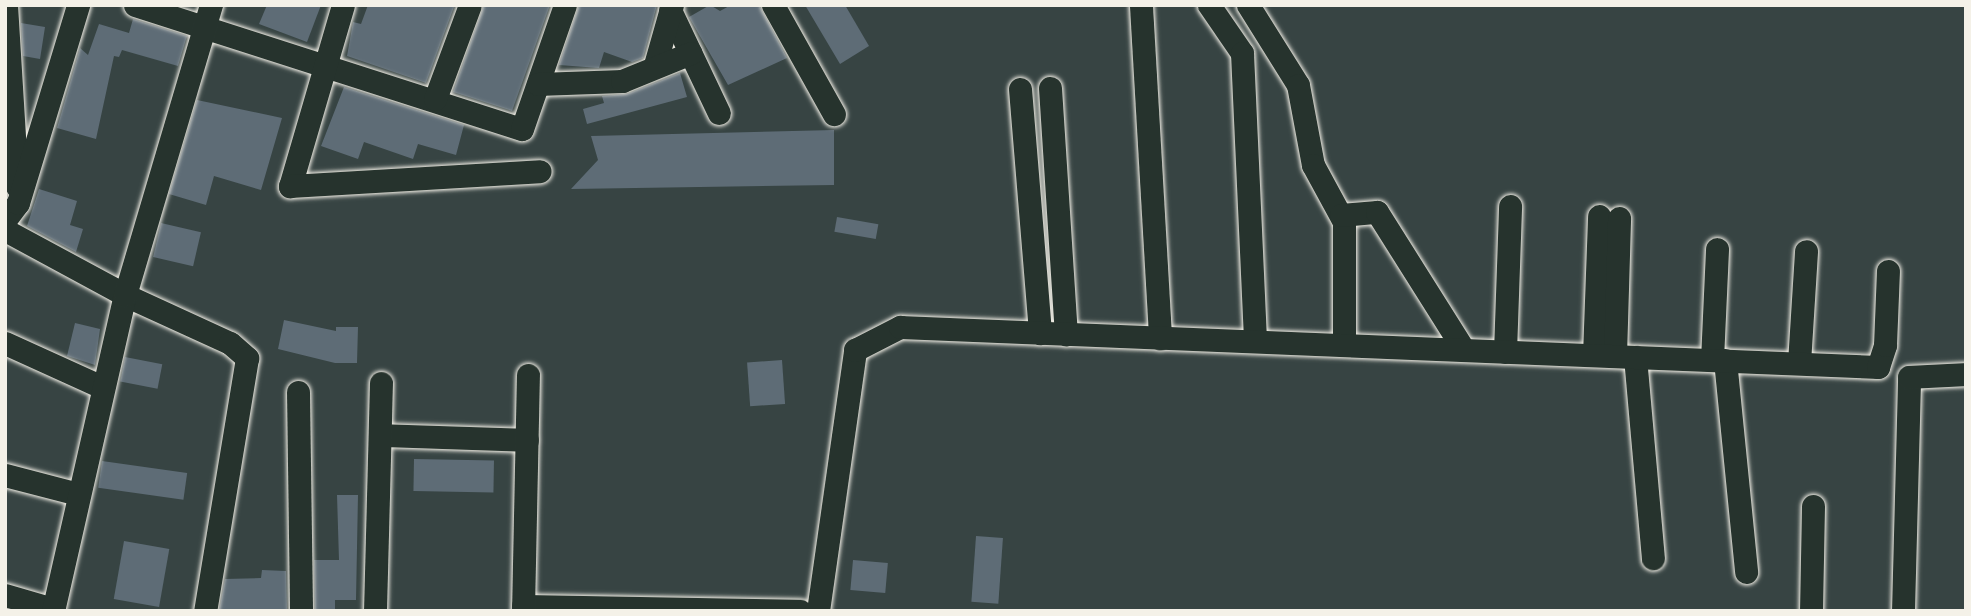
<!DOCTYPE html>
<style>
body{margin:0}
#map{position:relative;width:1971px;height:616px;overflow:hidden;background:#374443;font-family:"Playpen Sans",sans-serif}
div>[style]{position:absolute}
.building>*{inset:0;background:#5e6c76;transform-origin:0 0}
.roads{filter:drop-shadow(0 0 2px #f4f1e8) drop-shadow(0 0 2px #f4f1e8)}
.street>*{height:23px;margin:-11.5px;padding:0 11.5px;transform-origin:11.5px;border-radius:11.5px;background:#26332d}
span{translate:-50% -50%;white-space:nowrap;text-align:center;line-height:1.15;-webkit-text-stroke:5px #26332d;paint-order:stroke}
.frame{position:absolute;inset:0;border:7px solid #f4f1e8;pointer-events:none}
</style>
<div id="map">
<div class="building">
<div style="clip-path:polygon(267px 5px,321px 5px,307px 42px,259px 24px)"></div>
<div style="clip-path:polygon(368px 5px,454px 7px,426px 83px,347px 56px,353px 22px,361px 24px)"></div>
<div style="clip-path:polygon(484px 5px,550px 5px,512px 111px,453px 92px)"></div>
<div style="clip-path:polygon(579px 5px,657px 5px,643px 58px,632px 62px,604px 52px,599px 68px,559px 65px)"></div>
<div style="clip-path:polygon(710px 5px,720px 11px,731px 5px,759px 5px,787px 58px,728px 85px,689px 17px)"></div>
<div style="clip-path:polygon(805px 5px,845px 5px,869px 46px,840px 64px)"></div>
<div style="clip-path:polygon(133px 19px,187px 36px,178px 66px,122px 50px,119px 57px,114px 56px,96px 139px,57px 128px,80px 48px,88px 55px,99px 24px,129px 33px)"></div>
<div style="clip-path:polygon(21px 23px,45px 27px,40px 59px,23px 56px)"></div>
<div style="clip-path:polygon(680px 73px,687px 97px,587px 124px,583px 109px,604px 103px,602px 96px,627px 94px)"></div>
<div style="clip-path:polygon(344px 87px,464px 125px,456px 155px,418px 144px,413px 159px,364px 142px,358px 159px,321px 146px)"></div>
<div style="clip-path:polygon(197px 100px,282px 118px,261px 190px,214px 176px,206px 205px,169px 194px)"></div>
<div style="clip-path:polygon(834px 130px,834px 185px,571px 189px,598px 160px,591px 136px)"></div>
<div style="clip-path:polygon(39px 189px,77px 201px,70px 225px,83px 229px,76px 252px,27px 226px)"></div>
<div style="left:837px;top:217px;width:42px;height:15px;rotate:10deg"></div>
<div style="left:161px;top:223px;width:41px;height:35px;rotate:13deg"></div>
<div style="clip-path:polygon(284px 320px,336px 331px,336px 327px,358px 327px,357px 363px,335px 363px,278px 349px)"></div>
<div style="clip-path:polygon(75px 323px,100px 329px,95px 365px,67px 356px)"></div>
<div style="left:125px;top:357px;width:38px;height:25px;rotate:11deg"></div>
<div style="left:782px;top:360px;width:44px;height:35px;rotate:86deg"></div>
<div style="left:414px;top:459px;width:80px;height:32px;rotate:1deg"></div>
<div style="left:102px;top:461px;width:86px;height:27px;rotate:8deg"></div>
<div style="clip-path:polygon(337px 495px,358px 495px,356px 600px,335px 600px,335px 611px,315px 611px,314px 560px,339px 560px)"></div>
<div style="left:976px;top:536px;width:27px;height:66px;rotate:4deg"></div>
<div style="left:124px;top:541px;width:46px;height:59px;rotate:10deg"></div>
<div style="left:853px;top:560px;width:35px;height:30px;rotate:5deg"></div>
<div style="clip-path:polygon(262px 570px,286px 571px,287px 611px,219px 611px,225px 579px,261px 578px)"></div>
</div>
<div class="roads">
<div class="street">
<div style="left:6px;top:5px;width:182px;rotate:86.5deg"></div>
<div style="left:135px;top:5px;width:406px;rotate:17.8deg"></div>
<div style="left:522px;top:129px;width:131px;rotate:-70.9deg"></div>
<div style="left:343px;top:5px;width:189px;rotate:106.3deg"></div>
<div style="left:290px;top:186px;width:250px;rotate:-3.4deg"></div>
<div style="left:773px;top:5px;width:125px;rotate:60.8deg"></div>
<div style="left:1209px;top:5px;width:58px;rotate:55.5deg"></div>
<div style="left:1242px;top:53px;width:288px;rotate:87.4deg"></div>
<div style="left:1248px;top:5px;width:94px;rotate:58deg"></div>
<div style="left:1298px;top:85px;width:81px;rotate:79.4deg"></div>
<div style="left:1313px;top:165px;width:65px;rotate:61.5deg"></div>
<div style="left:1344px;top:222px;width:123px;rotate:90deg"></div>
<div style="left:1141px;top:6px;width:333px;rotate:86.7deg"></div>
<div style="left:670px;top:10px;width:114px;rotate:64.6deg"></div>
<div style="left:655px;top:65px;width:62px;rotate:-74.2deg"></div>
<div style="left:538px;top:84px;width:84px;rotate:-2deg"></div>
<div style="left:622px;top:81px;width:74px;rotate:-22.1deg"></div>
<div style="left:1050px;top:88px;width:247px;rotate:86.3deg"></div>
<div style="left:1020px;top:89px;width:245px;rotate:85.3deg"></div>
<div style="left:435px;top:99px;width:100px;rotate:-69.6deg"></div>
<div style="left:1341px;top:215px;width:36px;rotate:-5deg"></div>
<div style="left:1377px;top:212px;width:163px;rotate:57.8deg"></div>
<div style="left:5px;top:220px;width:21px;rotate:-53deg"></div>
<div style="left:18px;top:203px;width:207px;rotate:-73.1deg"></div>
<div style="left:5px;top:230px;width:136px;rotate:28.4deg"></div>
<div style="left:125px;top:295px;width:115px;rotate:24.6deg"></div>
<div style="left:230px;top:343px;width:23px;rotate:41deg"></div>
<div style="left:247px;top:358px;width:256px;rotate:99.4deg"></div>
<div style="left:5px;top:343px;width:107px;rotate:24.4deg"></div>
<div style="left:1505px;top:352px;width:146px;rotate:-88deg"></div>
<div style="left:1594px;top:355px;width:139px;rotate:-87.9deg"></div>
<div style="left:1615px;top:356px;width:138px;rotate:-88.3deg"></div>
<div style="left:1635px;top:357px;width:202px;rotate:84.9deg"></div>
<div style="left:1712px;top:360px;width:111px;rotate:-87.4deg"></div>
<div style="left:1725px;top:360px;width:213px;rotate:84.3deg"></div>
<div style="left:1799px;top:363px;width:112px;rotate:-86.4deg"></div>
<div style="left:298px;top:392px;width:219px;rotate:89.2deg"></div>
<div style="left:380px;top:435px;width:147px;rotate:1.9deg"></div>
<div style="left:5px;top:475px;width:75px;rotate:14.6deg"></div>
<div style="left:5px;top:595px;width:50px;rotate:16.3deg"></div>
<div style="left:523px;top:606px;width:277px;rotate:1deg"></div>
<div style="left:53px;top:611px;width:324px;rotate:-77.2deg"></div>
<div style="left:125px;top:295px;width:302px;rotate:-73.5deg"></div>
<div style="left:375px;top:611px;width:228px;rotate:-88.5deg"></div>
<div style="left:523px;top:611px;width:236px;rotate:-88.8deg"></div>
<div style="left:818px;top:611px;width:264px;rotate:-81.9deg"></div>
<div style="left:855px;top:350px;width:51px;rotate:-27.1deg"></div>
<div style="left:900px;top:327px;width:979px;rotate:2.34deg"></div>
<div style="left:1878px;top:367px;width:23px;rotate:-72deg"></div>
<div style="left:1885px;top:345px;width:74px;rotate:-87.7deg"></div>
<div style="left:1811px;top:611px;width:105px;rotate:-88.9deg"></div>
<div style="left:1903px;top:611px;width:234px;rotate:-88.5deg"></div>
<div style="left:1909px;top:377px;width:57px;rotate:-3deg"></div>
</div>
</div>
<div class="frame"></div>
</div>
